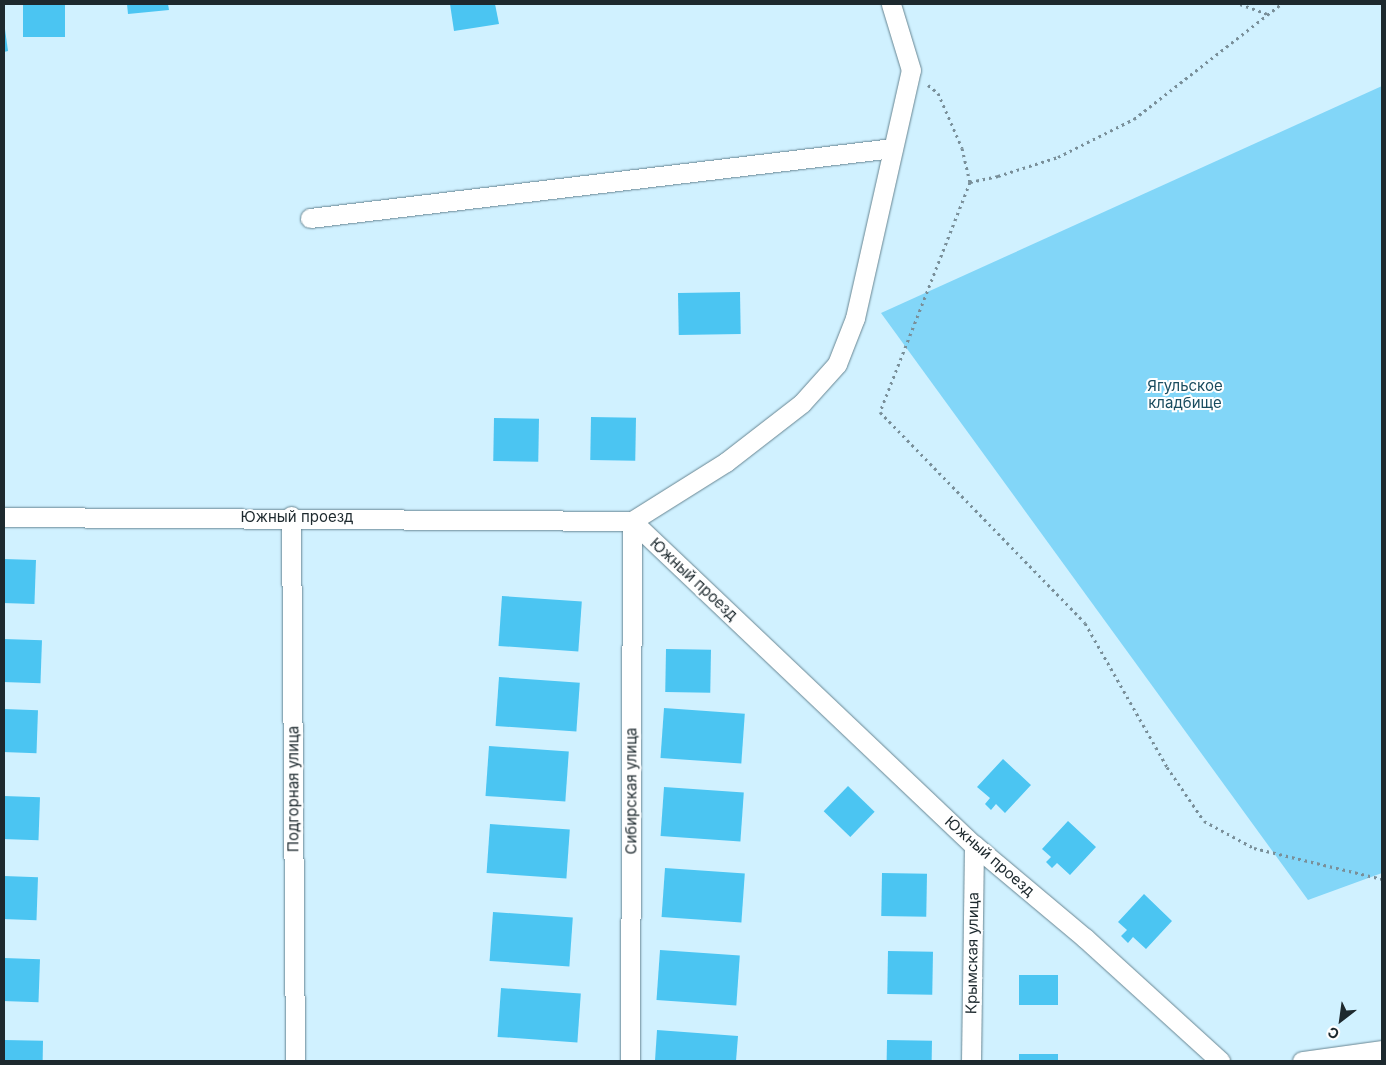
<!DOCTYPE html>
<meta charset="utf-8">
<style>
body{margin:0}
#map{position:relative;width:1386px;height:1065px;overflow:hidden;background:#d0f1ff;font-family:Inter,sans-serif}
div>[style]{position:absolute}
.green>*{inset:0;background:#82d6f8}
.building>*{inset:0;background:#4bc5f2;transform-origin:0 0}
.path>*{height:3px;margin-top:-1.5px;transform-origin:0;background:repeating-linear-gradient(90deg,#798f99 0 2.5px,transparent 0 6.5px)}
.roads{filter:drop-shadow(0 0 1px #678592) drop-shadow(0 0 1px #678592)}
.street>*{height:19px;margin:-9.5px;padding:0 9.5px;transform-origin:9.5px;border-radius:9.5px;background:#fff}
span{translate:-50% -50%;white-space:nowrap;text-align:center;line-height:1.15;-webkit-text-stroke:4px #fff;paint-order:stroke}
.park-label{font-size:15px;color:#1a4c5f}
.street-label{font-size:15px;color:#1d292e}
.frame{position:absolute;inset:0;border:5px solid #1d292e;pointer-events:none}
.north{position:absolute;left:1316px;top:995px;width:50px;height:50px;-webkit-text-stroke:4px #fff;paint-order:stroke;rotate:210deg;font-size:14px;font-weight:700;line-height:20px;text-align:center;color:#1d292e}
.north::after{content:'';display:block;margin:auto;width:18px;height:22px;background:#1d292e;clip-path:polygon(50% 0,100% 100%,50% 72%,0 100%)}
</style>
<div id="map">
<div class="green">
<div style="clip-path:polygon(1382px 86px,1382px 873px,1308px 900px,881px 313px)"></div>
</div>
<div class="building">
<div style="left:23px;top:4px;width:42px;height:33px"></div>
<div style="clip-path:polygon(127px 4px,168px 4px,169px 10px,128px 14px)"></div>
<div style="clip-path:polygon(450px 4px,495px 4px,499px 24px,454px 31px)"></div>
<div style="clip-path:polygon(4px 22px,8px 51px,4px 52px)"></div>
<div style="left:740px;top:292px;width:42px;height:62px;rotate:89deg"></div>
<div style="left:591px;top:417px;width:45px;height:43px;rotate:1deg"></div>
<div style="left:494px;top:418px;width:45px;height:43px;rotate:1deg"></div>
<div style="left:4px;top:559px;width:32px;height:44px;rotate:2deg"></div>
<div style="left:502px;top:596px;width:80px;height:50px;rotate:4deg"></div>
<div style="left:4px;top:639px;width:38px;height:43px;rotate:2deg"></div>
<div style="left:666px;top:649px;width:45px;height:43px;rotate:1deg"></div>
<div style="left:499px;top:677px;width:81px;height:49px;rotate:4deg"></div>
<div style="left:664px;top:708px;width:81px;height:50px;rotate:4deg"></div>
<div style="left:4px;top:709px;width:34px;height:43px;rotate:2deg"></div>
<div style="left:489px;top:746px;width:80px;height:50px;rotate:4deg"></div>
<div style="clip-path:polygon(1003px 759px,1031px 785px,1005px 813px,996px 804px,991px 810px,985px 804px,990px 798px,977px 787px)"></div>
<div style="left:848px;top:786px;width:37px;height:35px;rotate:44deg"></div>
<div style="left:664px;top:787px;width:80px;height:49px;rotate:4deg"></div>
<div style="left:4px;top:796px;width:36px;height:43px;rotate:2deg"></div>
<div style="clip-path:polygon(1068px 821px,1096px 847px,1070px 875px,1057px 863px,1052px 868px,1046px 862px,1051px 857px,1042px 849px)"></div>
<div style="left:490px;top:824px;width:80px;height:49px;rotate:4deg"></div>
<div style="left:665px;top:868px;width:80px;height:49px;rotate:4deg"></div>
<div style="left:882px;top:873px;width:45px;height:43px;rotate:1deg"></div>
<div style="left:4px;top:876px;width:34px;height:43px;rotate:2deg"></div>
<div style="clip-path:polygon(1144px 894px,1172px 921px,1146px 949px,1133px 937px,1128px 943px,1121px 936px,1127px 930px,1118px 922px)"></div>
<div style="left:493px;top:912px;width:80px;height:49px;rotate:4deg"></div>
<div style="left:660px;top:950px;width:80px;height:50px;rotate:4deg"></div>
<div style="left:888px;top:951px;width:45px;height:43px;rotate:1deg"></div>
<div style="left:4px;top:958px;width:36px;height:43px;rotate:2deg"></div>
<div style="left:1019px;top:975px;width:39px;height:30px"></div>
<div style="left:501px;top:988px;width:80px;height:49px;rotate:4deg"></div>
<div style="clip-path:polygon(657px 1030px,738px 1036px,736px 1061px,655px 1061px)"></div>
<div style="left:4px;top:1040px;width:39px;height:21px;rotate:1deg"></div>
<div style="left:887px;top:1040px;width:45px;height:21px;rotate:1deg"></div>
<div style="left:1019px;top:1054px;width:39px;height:7px"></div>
</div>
<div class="path">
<div style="left:1240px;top:4px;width:29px;rotate:20deg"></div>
<div style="left:928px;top:85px;width:13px;rotate:39deg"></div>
<div style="left:938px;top:93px;width:60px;rotate:66.4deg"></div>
<div style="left:962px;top:148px;width:35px;rotate:77deg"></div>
<div style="left:970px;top:182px;width:29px;rotate:-12deg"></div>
<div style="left:998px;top:176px;width:63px;rotate:-17.6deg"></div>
<div style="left:1058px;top:157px;width:85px;rotate:-26.6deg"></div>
<div style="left:1134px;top:119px;width:187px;rotate:-38deg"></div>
<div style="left:970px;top:182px;width:247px;rotate:111.4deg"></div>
<div style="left:880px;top:412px;width:294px;rotate:45.8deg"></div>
<div style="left:1085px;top:623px;width:166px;rotate:60.3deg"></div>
<div style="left:1167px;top:767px;width:65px;rotate:55.6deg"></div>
<div style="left:1204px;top:821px;width:57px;rotate:28.4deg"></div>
<div style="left:1254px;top:848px;width:132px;rotate:13.6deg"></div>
</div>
<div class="roads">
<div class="street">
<div style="left:310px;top:218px;width:587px;rotate:-6.85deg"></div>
<div style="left:291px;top:516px;width:545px;rotate:89.58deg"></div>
<div style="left:4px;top:517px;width:628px;rotate:0.36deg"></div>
<div style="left:632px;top:521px;width:471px;rotate:43.5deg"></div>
<div style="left:974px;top:845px;width:145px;rotate:40deg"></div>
<div style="left:1085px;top:938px;width:183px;rotate:42.3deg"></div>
<div style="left:630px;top:1061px;width:540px;rotate:-89.79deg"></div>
<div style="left:632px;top:521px;width:111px;rotate:-32.1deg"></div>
<div style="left:726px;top:462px;width:96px;rotate:-37.8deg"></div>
<div style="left:802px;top:403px;width:52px;rotate:-48.1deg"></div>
<div style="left:837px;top:364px;width:49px;rotate:-68.6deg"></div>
<div style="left:855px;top:318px;width:254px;rotate:-77.3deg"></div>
<div style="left:911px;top:70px;width:69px;rotate:-106.9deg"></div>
<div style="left:971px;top:1061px;width:216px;rotate:-89.2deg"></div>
<div style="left:1302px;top:1061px;width:81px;rotate:-7.8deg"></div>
</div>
</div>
<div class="park-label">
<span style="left:1185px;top:394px">Ягульское<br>кладбище</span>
</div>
<div class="street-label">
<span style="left:297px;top:517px">Южный проезд</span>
<span style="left:694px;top:579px;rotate:43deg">Южный проезд</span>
<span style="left:293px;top:789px;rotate:-90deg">Подгорная улица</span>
<span style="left:631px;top:791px;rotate:-90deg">Сибирская улица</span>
<span style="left:990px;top:856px;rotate:41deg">Южный проезд</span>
<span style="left:972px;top:953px;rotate:-89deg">Крымская улица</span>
</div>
<div class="frame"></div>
<div class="north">С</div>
</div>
